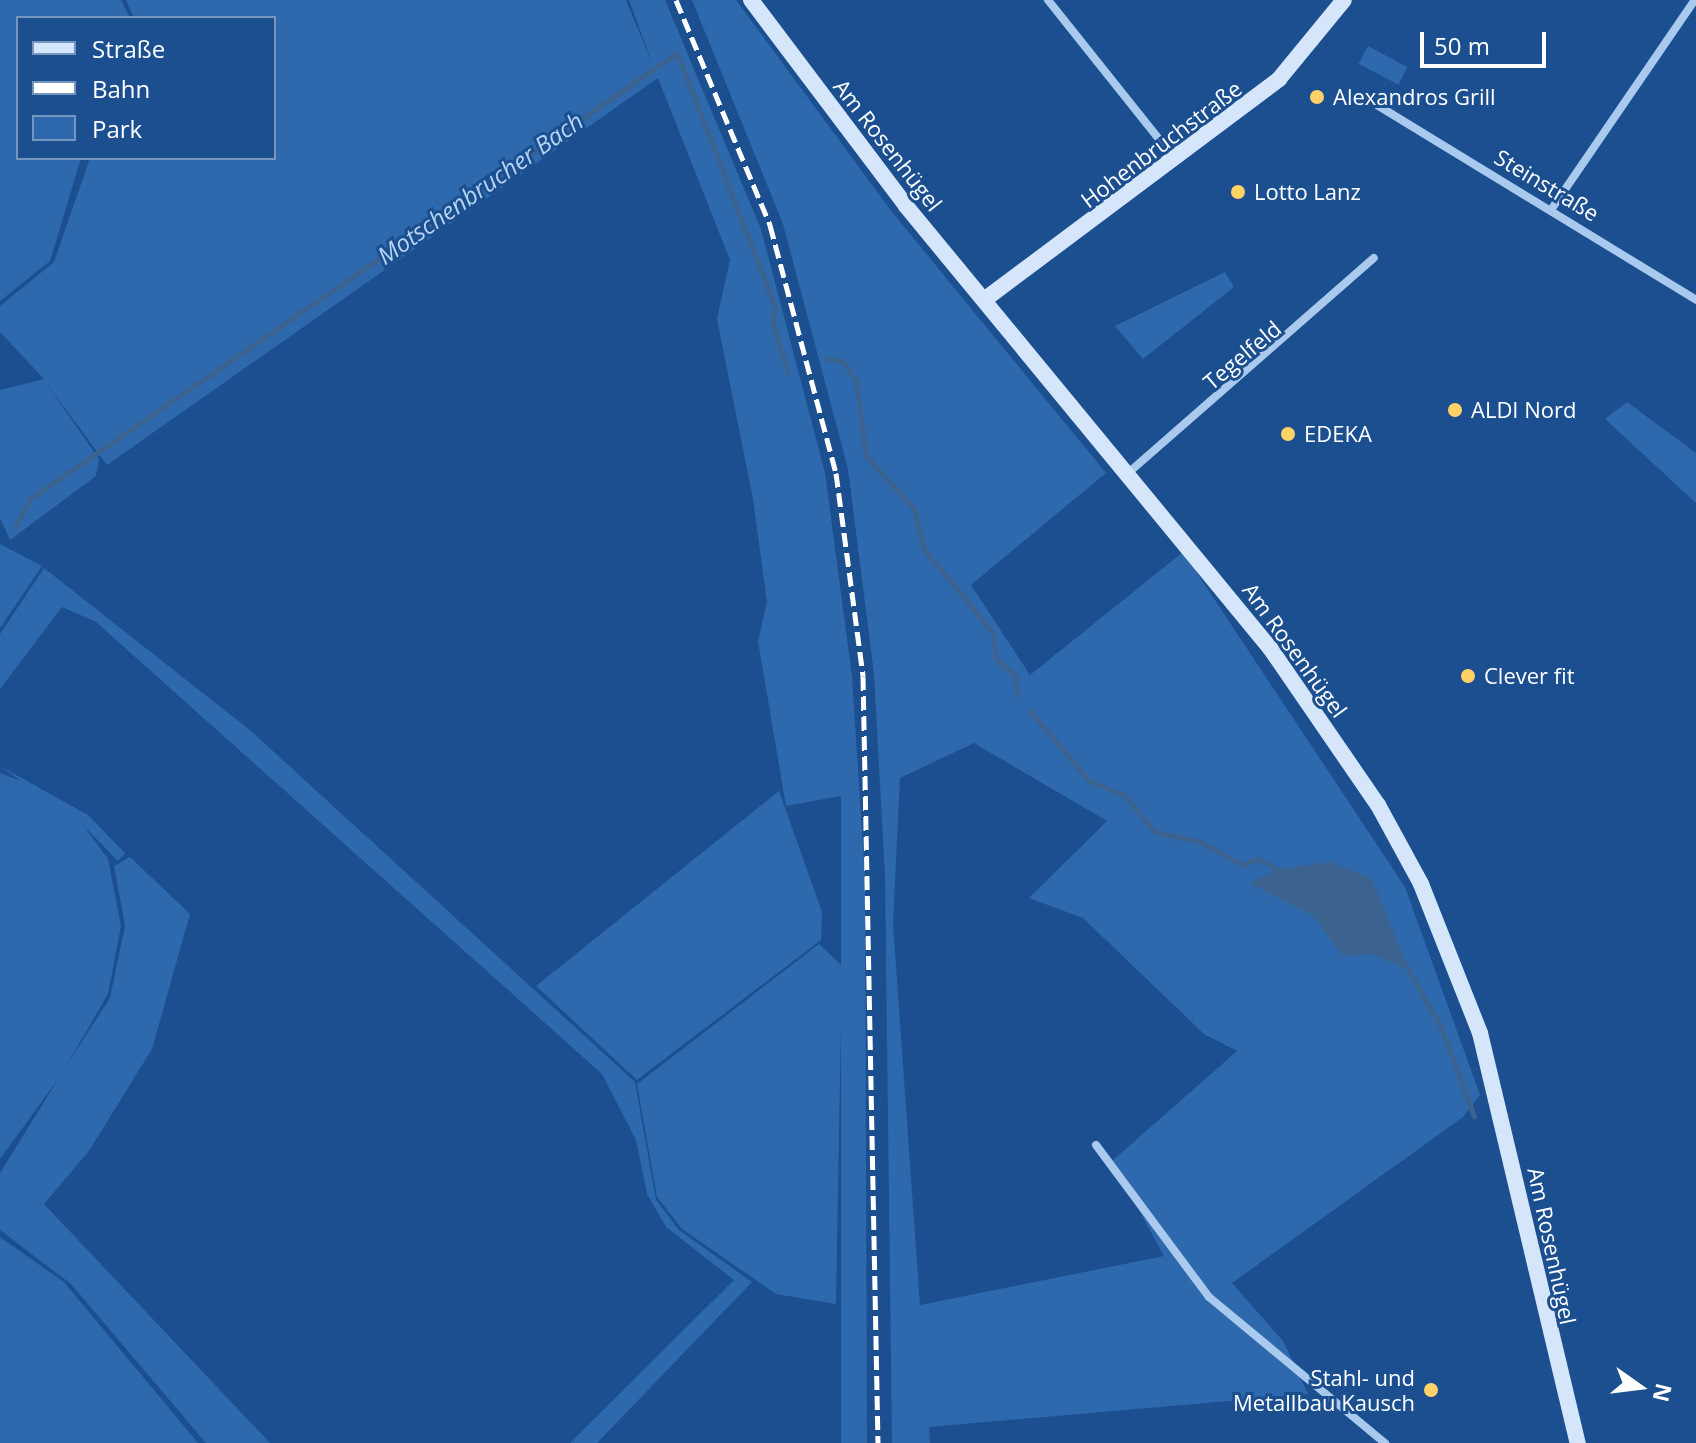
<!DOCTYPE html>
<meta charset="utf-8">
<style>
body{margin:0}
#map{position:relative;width:1696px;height:1443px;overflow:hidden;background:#1b4f8f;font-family:"Open Sans",sans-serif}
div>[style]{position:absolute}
.green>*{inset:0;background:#2e69ad;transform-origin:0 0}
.water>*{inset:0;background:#3c6290}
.stream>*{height:5px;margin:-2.5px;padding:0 2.5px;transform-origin:2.5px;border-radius:2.5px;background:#3c6290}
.street>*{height:8px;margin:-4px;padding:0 4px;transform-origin:4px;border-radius:4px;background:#a9c9ee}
.secondary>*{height:16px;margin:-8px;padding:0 8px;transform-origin:8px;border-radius:8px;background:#d6e6fa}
.rail>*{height:5px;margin-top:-2.5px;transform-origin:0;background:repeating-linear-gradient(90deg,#fff 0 14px,transparent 0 20px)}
.dots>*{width:22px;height:22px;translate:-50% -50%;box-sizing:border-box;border:4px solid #1b4f8f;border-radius:50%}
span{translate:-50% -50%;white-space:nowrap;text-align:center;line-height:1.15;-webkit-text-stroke:6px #1b4f8f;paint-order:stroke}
.poi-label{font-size:22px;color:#fff}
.left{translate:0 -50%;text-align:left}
.right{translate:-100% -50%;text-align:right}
.street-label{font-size:22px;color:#fff}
.water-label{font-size:24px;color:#b5d3f5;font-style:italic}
.legend{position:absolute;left:16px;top:16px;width:260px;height:144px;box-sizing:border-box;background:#1b4f8f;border:2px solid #7695bc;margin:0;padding:10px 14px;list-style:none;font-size:24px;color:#fff}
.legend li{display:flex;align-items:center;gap:16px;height:40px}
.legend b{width:40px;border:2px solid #7695bc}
.north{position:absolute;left:1600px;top:1347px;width:80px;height:80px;-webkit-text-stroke:6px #1b4f8f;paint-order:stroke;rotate:104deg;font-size:22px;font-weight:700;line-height:32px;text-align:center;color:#fff}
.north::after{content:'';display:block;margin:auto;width:28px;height:36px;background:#fff;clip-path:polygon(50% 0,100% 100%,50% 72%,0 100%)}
.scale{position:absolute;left:1420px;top:32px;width:126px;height:36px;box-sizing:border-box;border:4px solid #fff;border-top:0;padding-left:10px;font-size:24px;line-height:28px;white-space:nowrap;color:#fff;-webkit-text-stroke:6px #1b4f8f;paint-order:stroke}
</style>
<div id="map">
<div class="green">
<div style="clip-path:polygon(0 0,121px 0,130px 18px,18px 18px,18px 158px,81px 158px,50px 261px,0 301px)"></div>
<div style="clip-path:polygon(126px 0,626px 0,654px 68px,629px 0,665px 0,761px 229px,825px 473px,852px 676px,865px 878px,867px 1443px,841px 1443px,841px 796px,786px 806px,758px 641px,767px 602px,753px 499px,717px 319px,730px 260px,658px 78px,107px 465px,44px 380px,99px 459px,96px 476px,10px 540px,0 518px,0 390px,44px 379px,0 332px,0 306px,54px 262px,90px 158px,274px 158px,274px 18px,134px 18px)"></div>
<div style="clip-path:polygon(evenodd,692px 0,736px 0,892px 212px,1106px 473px,971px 585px,1030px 675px,1183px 552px,1405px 887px,1480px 1095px,1463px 1117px,1232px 1283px,1283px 1341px,1308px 1394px,929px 1427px,930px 1443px,892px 1443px,885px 876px,874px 674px,848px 469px,783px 224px,692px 0,974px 743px,1107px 821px,1029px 898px,1083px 918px,1204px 1034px,1237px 1051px,1112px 1161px,1164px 1256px,920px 1305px,893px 924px,900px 778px,974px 743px)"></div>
<div style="left:1368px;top:46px;width:45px;height:20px;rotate:28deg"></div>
<div style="clip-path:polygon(1225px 272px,1234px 287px,1143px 359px,1115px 326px)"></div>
<div style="clip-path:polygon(1627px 402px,1696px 453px,1696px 503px,1605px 419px)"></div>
<div style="clip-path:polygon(0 544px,42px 566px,0 628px)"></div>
<div style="clip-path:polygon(44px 568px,251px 731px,635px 1082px,656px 1200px,679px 1230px,752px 1282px,597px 1443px,570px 1443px,734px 1280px,666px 1227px,647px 1194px,636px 1140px,602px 1074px,96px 622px,62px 607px,0 689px,0 634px)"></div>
<div style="clip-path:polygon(0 766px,88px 815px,125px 853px,118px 861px,83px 825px,108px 859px,121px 926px,108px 994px,65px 1068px,110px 998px,125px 926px,114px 866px,130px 857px,190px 914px,152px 1049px,89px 1151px,44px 1204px,270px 1443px,206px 1443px,71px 1284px,0 1230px,0 1173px,59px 1078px,0 1159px,0 773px,21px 781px)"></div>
<div style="clip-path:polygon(779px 791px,822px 912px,821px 940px,637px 1080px,536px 986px)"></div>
<div style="clip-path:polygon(819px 944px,842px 966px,836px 1304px,776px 1294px,682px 1229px,657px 1197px,637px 1084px)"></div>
<div style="clip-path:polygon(0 1237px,64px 1282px,198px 1443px,0 1443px)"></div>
</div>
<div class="water">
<div style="clip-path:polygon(1331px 862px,1372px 879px,1409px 970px,1371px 954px,1343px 956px,1312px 915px,1249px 883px,1277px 869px)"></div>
</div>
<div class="stream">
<div style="left:827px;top:359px;width:16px;rotate:7deg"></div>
<div style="left:843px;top:361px;width:24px;rotate:57deg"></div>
<div style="left:856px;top:381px;width:76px;rotate:82.4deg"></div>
<div style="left:866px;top:456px;width:73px;rotate:47.8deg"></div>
<div style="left:915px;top:510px;width:39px;rotate:78deg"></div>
<div style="left:923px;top:548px;width:110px;rotate:50.5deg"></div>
<div style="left:993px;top:633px;width:26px;rotate:83deg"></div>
<div style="left:996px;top:659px;width:26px;rotate:40deg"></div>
<div style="left:1016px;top:676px;width:18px;rotate:87deg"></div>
<div style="left:15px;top:527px;width:32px;rotate:-62deg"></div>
<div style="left:30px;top:499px;width:786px;rotate:-34.58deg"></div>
<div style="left:677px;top:53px;width:272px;rotate:68.9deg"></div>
<div style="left:775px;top:307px;width:17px;rotate:97deg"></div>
<div style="left:773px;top:324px;width:51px;rotate:73deg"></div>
<div style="left:1030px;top:711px;width:92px;rotate:49.9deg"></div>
<div style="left:1089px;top:781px;width:38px;rotate:22deg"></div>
<div style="left:1124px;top:795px;width:48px;rotate:50deg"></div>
<div style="left:1155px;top:832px;width:47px;rotate:12.3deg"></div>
<div style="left:1201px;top:842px;width:47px;rotate:29.3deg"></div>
<div style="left:1242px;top:865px;width:17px;rotate:-21deg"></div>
<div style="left:1258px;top:859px;width:27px;rotate:28deg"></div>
<div style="left:1407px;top:967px;width:69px;rotate:60.5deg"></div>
<div style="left:1441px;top:1027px;width:95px;rotate:69.7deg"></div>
</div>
<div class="street">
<div style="left:1048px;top:0;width:203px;rotate:51.4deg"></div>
<div style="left:1377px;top:105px;width:374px;rotate:31.4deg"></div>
<div style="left:1553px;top:207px;width:251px;rotate:-55.6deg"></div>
<div style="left:1127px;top:474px;width:328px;rotate:-41.2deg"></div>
<div style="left:1096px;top:1145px;width:189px;rotate:53.4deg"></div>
<div style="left:1209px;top:1297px;width:229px;rotate:39.7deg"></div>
</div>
<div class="secondary">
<div style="left:751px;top:0;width:258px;rotate:53deg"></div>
<div style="left:906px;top:206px;width:573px;rotate:50.53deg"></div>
<div style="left:1270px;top:648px;width:191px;rotate:55.5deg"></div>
<div style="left:1378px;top:805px;width:90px;rotate:61.4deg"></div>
<div style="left:1421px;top:884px;width:160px;rotate:68.4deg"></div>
<div style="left:1480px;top:1033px;width:422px;rotate:76.6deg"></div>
<div style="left:984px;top:300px;width:369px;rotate:-36.8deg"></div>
<div style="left:1279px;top:79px;width:102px;rotate:-50.6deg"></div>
</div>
<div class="rail">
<div style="left:676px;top:0;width:244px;rotate:67.3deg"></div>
<div style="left:770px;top:225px;width:257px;rotate:75.1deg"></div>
<div style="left:836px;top:473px;width:205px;rotate:82.4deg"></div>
<div style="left:863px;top:676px;width:767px;rotate:88.88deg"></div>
</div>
<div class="dots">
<div style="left:1317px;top:97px;background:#ffd166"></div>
<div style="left:1238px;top:192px;background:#ffd166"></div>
<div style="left:1455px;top:410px;background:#ffd166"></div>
<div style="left:1288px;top:434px;background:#ffd166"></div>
<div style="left:1468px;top:676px;background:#ffd166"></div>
<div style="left:1431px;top:1390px;background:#ffd166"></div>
</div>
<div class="poi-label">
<span class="left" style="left:1333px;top:97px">Alexandros Grill</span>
<span class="left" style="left:1254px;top:192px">Lotto Lanz</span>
<span class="left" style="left:1471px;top:410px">ALDI Nord</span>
<span class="left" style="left:1304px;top:434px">EDEKA</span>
<span class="left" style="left:1484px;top:676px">Clever fit</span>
<span class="right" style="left:1415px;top:1390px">Stahl- und<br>Metallbau Kausch</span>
</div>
<div class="street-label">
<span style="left:1161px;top:144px;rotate:-37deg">Hohenbruchstraße</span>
<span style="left:888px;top:145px;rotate:52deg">Am Rosenhügel</span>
<span style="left:1547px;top:185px;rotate:31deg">Steinstraße</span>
<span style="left:1242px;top:355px;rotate:-40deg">Tegelfeld</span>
<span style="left:1295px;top:650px;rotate:54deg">Am Rosenhügel</span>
<span style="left:1552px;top:1246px;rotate:78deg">Am Rosenhügel</span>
</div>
<div class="water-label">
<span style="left:480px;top:188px;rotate:-35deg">Motschenbrucher Bach</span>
</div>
<ul class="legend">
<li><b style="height:10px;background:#d6e6fa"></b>Straße</li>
<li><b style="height:10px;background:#fff"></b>Bahn</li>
<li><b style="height:22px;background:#2e69ad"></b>Park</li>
</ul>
<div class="north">N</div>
<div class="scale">50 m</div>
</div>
